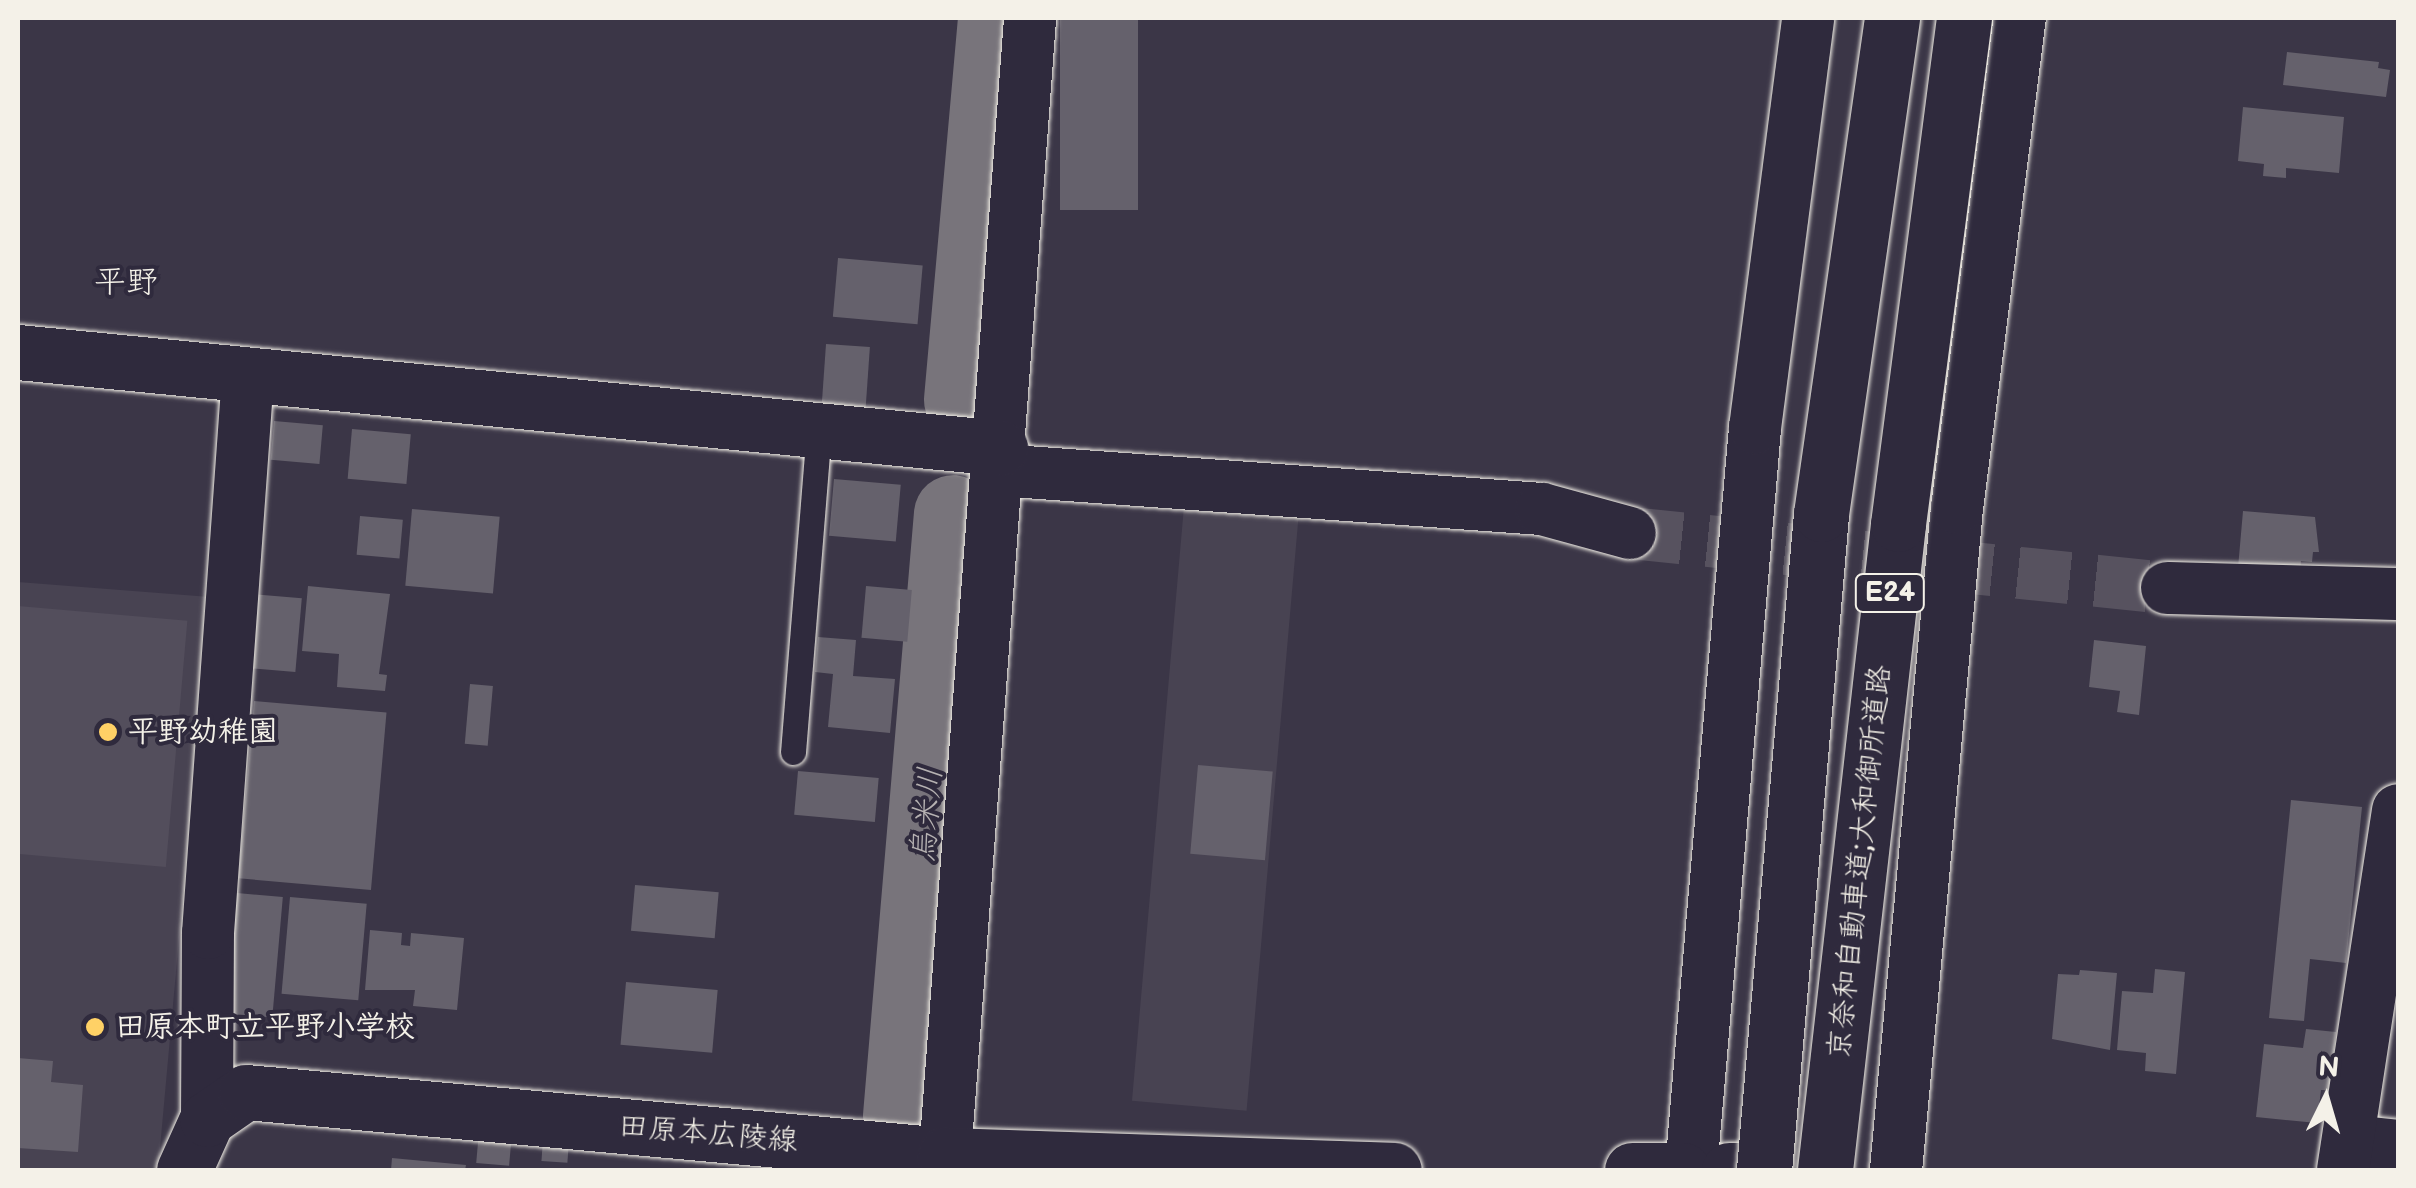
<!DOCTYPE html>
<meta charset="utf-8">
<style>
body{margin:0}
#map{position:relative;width:2416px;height:1188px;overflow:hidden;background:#3b3647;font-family:"Balsamiq Sans","Klee One",sans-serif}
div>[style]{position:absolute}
.built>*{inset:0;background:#484352;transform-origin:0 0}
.green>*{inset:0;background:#534e5c;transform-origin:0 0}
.river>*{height:78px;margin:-39px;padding:0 39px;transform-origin:39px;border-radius:39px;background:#78747b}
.building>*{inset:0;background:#65616c;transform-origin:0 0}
.street-tunnel>*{height:52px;margin-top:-26px;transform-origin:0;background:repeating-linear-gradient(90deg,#57525f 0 52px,transparent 0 78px)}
.roads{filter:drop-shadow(0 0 2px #f4f1e8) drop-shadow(0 0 2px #f4f1e8)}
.lane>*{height:25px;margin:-12.5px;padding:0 12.5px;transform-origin:12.5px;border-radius:12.5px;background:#2f2a3d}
.street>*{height:52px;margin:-26px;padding:0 26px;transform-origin:26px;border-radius:26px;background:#2f2a3d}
.secondary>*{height:55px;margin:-27.5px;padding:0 27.5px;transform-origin:27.5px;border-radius:27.5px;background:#2f2a3d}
.bridges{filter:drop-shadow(0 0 2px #f4f1e8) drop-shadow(0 0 2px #f4f1e8)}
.highway-bridge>*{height:55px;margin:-27.5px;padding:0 27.5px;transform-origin:27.5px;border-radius:27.5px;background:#2f2a3d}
.dots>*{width:28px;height:28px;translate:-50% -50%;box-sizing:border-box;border:5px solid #2f2a3d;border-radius:50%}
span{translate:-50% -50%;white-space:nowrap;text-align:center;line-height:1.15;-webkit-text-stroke:8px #2f2a3d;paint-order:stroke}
.shield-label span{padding:2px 8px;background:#2f2a3d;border:2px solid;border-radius:8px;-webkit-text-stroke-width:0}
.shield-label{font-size:28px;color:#f4f1e8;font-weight:700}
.poi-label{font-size:30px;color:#f4f1e8;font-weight:700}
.left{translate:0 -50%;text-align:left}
.street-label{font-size:30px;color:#f4f1e8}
.neighbourhood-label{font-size:32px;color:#f4f1e8}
.water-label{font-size:32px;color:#b6b2b2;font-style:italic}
.frame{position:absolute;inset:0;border:20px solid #f4f1e8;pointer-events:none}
.north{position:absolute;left:2276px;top:1048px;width:100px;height:100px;-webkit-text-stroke:8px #2f2a3d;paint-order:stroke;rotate:5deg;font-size:28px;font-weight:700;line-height:40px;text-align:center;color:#f4f1e8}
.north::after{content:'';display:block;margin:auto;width:35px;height:45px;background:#f4f1e8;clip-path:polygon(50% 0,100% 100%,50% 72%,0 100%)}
</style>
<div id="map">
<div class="built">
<div style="left:1185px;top:495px;width:115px;height:608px;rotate:5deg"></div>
<div style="clip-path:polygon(18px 582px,210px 597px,158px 1170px,18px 1170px)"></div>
</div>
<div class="green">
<div style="left:18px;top:606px;width:170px;height:247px;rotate:5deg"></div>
</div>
<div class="river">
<div style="left:963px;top:400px;width:384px;rotate:-84.9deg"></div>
<div style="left:902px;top:1116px;width:604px;rotate:-85.16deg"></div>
</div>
<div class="building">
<div style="left:1060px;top:18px;width:78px;height:192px"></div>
<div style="clip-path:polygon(2287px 52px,2379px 62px,2378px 68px,2390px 70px,2386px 97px,2283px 85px)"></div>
<div style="clip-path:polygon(2243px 107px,2344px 117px,2339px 173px,2286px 168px,2286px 178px,2263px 176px,2264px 164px,2238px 161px)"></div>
<div style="left:838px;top:258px;width:85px;height:59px;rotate:5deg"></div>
<div style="left:826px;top:344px;width:44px;height:61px;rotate:4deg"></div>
<div style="left:274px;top:421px;width:49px;height:39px;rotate:5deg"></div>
<div style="left:352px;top:429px;width:59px;height:50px;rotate:5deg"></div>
<div style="left:834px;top:479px;width:67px;height:57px;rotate:5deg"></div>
<div style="left:412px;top:509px;width:88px;height:77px;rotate:5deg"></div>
<div style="clip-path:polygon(2243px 511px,2315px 517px,2319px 552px,2313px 552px,2312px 562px,2301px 561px,2300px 573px,2238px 568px)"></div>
<div style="left:360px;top:516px;width:43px;height:39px;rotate:5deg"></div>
<div style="clip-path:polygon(308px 586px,390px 594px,379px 674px,387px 675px,385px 691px,337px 687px,339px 654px,302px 651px)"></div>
<div style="left:866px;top:586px;width:46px;height:52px;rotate:5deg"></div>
<div style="left:252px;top:594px;width:50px;height:74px;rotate:5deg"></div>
<div style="clip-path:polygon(818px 637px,856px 640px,853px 676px,895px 679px,890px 733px,828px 727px,833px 674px,815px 672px)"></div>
<div style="clip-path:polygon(2094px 640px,2146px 646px,2139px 715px,2117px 712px,2120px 691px,2089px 687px)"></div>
<div style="left:470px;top:684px;width:23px;height:60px;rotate:5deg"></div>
<div style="left:254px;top:701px;width:133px;height:178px;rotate:5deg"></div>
<div style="left:1198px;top:765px;width:75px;height:89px;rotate:5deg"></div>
<div style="left:798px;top:771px;width:81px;height:44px;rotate:5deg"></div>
<div style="clip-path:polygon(2291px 800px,2362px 807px,2346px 963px,2310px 959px,2304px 1021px,2269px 1018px)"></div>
<div style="left:635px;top:885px;width:84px;height:46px;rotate:5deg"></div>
<div style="left:237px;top:893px;width:46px;height:121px;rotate:5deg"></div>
<div style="left:290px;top:897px;width:77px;height:97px;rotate:5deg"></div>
<div style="clip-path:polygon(370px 930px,402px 933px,401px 945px,410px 946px,411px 933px,464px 938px,457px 1010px,413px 1006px,415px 990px,365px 990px)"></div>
<div style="clip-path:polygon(2155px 969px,2185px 972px,2176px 1074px,2145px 1071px,2146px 1053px,2117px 1050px,2122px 991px,2153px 993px)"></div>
<div style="clip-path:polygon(2080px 970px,2117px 973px,2110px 1050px,2052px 1039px,2058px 974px,2079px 975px)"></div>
<div style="left:626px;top:982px;width:92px;height:63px;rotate:5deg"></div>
<div style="clip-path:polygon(2306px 1029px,2336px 1032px,2329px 1090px,2321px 1090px,2317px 1123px,2256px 1117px,2264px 1044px,2303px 1048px)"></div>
<div style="clip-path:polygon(18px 1058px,53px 1061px,51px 1082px,83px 1085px,78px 1152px,18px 1148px)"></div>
<div style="left:479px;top:1131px;width:33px;height:32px;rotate:5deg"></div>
<div style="left:543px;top:1139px;width:26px;height:22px;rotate:4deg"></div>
<div style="clip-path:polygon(392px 1158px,466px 1165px,465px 1170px,391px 1170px)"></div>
</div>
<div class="street-tunnel">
<div style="left:1630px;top:533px;width:540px;rotate:5.85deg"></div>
</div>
<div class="roads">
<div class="lane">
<div style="left:793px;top:752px;width:322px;rotate:-85.4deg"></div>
</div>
<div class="street">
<div style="left:998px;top:470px;width:545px;rotate:4.1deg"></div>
<div style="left:1542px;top:509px;width:91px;rotate:15.3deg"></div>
<div style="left:2167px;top:588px;width:231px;rotate:1.5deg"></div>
<div style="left:207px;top:1119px;width:186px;rotate:-89.7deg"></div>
<div style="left:208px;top:933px;width:559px;rotate:-85.9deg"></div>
<div style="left:2352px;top:1141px;width:46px;rotate:6.2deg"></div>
<div style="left:945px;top:1155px;width:1140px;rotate:-85.72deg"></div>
<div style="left:1691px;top:1170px;width:745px;rotate:-85.07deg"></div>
<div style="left:1755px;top:428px;width:413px;rotate:-82.6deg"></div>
<div style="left:1896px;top:1170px;width:665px;rotate:-84.74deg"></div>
<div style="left:1957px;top:508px;width:494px;rotate:-82.7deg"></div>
<div style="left:2343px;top:1170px;width:364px;rotate:-81.3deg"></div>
</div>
<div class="secondary">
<div style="left:18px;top:352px;width:987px;rotate:5.58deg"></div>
<div style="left:184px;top:1170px;width:56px;rotate:-65.7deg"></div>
<div style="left:207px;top:1119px;width:47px;rotate:-34.7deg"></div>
<div style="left:246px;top:1092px;width:702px;rotate:5.15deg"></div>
<div style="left:945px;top:1155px;width:449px;rotate:1.9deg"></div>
<div style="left:1632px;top:1170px;width:51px"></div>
<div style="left:1729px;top:1170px;width:28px"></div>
</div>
</div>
<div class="bridges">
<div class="highway-bridge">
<div style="left:1764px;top:1170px;width:658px;rotate:-85.03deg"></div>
<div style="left:1821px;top:514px;width:501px;rotate:-81.85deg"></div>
<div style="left:1825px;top:1170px;width:650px;rotate:-83.55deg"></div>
<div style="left:1898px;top:524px;width:510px;rotate:-82.57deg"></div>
</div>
</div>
<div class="dots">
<div style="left:108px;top:732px;background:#ffd166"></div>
<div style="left:95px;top:1027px;background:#ffd166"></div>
</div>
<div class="shield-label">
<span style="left:1890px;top:593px">E24</span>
</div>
<div class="poi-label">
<span class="left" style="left:128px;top:732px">平野幼稚園</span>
<span class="left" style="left:115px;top:1027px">田原本町立平野小学校</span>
</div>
<div class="street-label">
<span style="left:1860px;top:862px;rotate:-84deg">京奈和自動車道;大和御所道路</span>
<span style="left:708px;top:1134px;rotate:5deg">田原本広陵線</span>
</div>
<div class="neighbourhood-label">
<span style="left:126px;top:283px">平野</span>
</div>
<div class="water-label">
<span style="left:928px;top:815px;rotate:-85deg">烏米川</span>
</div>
<div class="frame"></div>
<div class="north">N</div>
</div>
